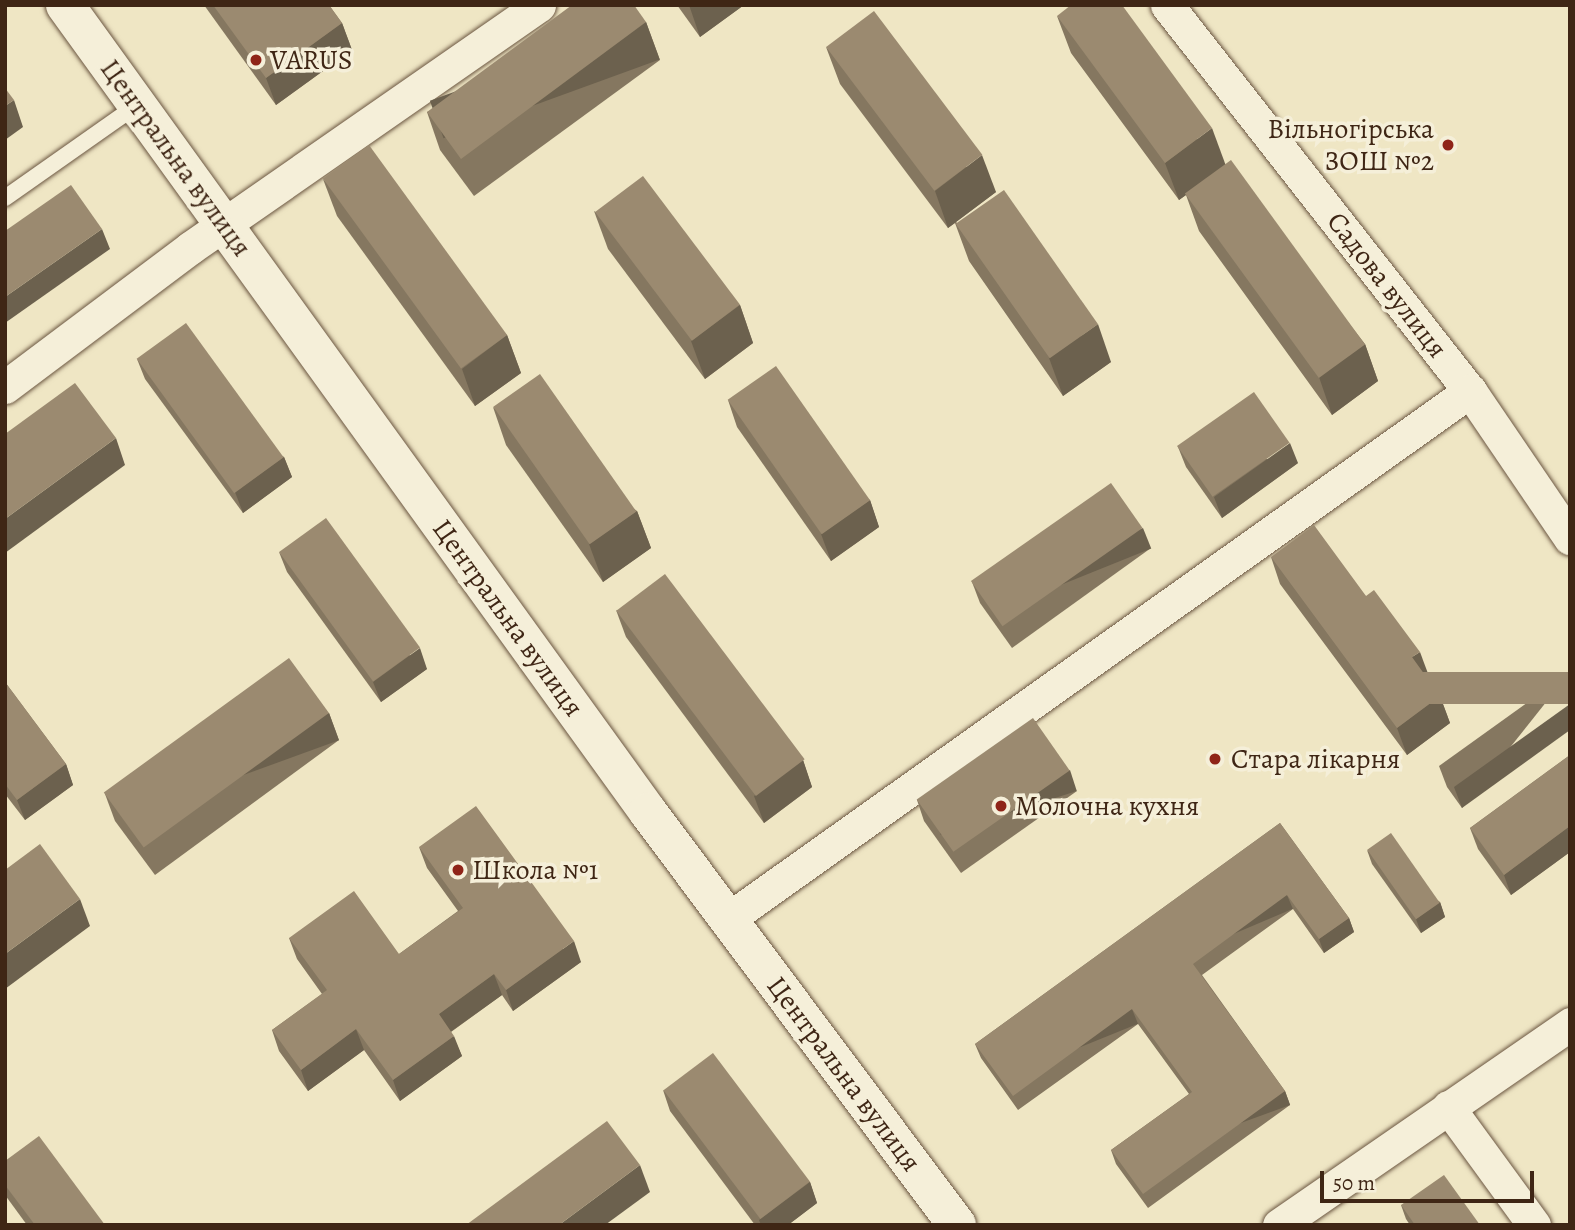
<!DOCTYPE html>
<meta charset="utf-8">
<style>
body{margin:0}
#map{position:relative;width:1575px;height:1230px;overflow:hidden;background:#efe6c4;font-family:Alegreya,serif}
div>[style]{position:absolute}
.roads{filter:drop-shadow(0 0 2px #6b5641) drop-shadow(0 0 2px #6b5641)}
.service>*{height:16px;margin:-8px;padding:0 8px;transform-origin:8px;border-radius:8px;background:#f5efd9}
.minor>*{height:33px;margin:-16.5px;padding:0 16.5px;transform-origin:16.5px;border-radius:16.5px;background:#f5efd9}
.secondary>*{height:38px;margin:-19px;padding:0 19px;transform-origin:19px;border-radius:19px;background:#f5efd9}
.wall>*{inset:0;background:#857760}
.shaded-wall>*{inset:0;background:#6c614e;transform-origin:0 0}
.building>*{inset:0;background:#9b8a70;transform-origin:0 0}
.dots>*{width:19px;height:19px;translate:-50% -50%;box-sizing:border-box;border:4px solid #f5efd9;border-radius:50%}
span{translate:-50% -50%;white-space:nowrap;text-align:center;line-height:1.15;-webkit-text-stroke:7px #f5efd9;paint-order:stroke}
.poi-label{font-size:28px;color:#3f2615}
.left{translate:0 -50%;text-align:left}
.right{translate:-100% -50%;text-align:right}
.street-label{font-size:28px;color:#3f2615}
.frame{position:absolute;inset:0;border:7px solid #3f2615;pointer-events:none}
.scale{position:absolute;left:1320px;top:1171px;width:214px;height:32px;box-sizing:border-box;border:4px solid #3f2615;border-top:0;padding-left:9px;font-size:21px;line-height:24px;white-space:nowrap;color:#3f2615;-webkit-text-stroke:5px #f5efd9;paint-order:stroke}
</style>
<div id="map">
<div class="roads">
<div class="service">
<div style="left:5px;top:198px;width:160px;rotate:-35.1deg"></div>
</div>
<div class="minor">
<div style="left:1167px;top:5px;width:491px;rotate:51.9deg"></div>
<div style="left:1470px;top:391px;width:178px;rotate:55.8deg"></div>
<div style="left:5px;top:387px;width:231px;rotate:-36.9deg"></div>
<div style="left:190px;top:248px;width:425px;rotate:-34.8deg"></div>
<div style="left:728px;top:919px;width:911px;rotate:-35.44deg"></div>
<div style="left:1448px;top:1107px;width:146px;rotate:53.9deg"></div>
<div style="left:1279px;top:1225px;width:354px;rotate:-34.6deg"></div>
</div>
<div class="secondary">
<div style="left:65px;top:5px;width:996px;rotate:54.15deg"></div>
<div style="left:648px;top:812px;width:516px;rotate:53.2deg"></div>
</div>
</div>
<div class="wall">
<div style="clip-path:polygon(204px 5px,329px 5px,342px 23px,352px 50px,276px 105px)"></div>
<div style="clip-path:polygon(677px 5px,744px 5px,700px 37px)"></div>
<div style="clip-path:polygon(1057px 16px,1225px 164px,1365px 344px,1378px 381px,1332px 415px,1199px 231px,1186px 195px,1179px 200px,1071px 53px)"></div>
<div style="clip-path:polygon(646px 22px,660px 60px,474px 196px,440px 150px,427px 112px)"></div>
<div style="clip-path:polygon(826px 47px,996px 192px,956px 222px,1111px 362px,1063px 396px,969px 261px,955px 223px,948px 228px,840px 84px)"></div>
<div style="clip-path:polygon(323px 179px,507px 335px,521px 373px,475px 406px,337px 216px)"></div>
<div style="clip-path:polygon(594px 211px,740px 305px,753px 343px,705px 379px,608px 249px)"></div>
<div style="clip-path:polygon(137px 359px,284px 457px,292px 477px,243px 513px,145px 379px)"></div>
<div style="clip-path:polygon(728px 400px,870px 500px,879px 527px,831px 561px,737px 427px)"></div>
<div style="clip-path:polygon(493px 407px,637px 511px,651px 548px,603px 582px,506px 445px)"></div>
<div style="clip-path:polygon(1178px 447px,1298px 463px,1222px 518px,1186px 467px)"></div>
<div style="clip-path:polygon(1151px 548px,1012px 648px,980px 603px,972px 582px)"></div>
<div style="clip-path:polygon(279px 552px,427px 669px,381px 702px,287px 572px)"></div>
<div style="clip-path:polygon(1271px 557px,1366px 596px,1430px 679px,1428px 680px,1440px 696px,1450px 723px,1407px 755px,1280px 584px)"></div>
<div style="clip-path:polygon(616px 610px,803px 760px,812px 787px,764px 823px,626px 637px)"></div>
<div style="clip-path:polygon(1570px 672px,1462px 808px,1447px 787px,1439px 766px)"></div>
<div style="clip-path:polygon(5px 682px,66px 764px,73px 785px,25px 820px,5px 794px)"></div>
<div style="clip-path:polygon(329px 713px,339px 740px,155px 875px,115px 821px,105px 794px)"></div>
<div style="clip-path:polygon(1570px 755px,1570px 852px,1511px 895px,1478px 849px,1470px 828px)"></div>
<div style="clip-path:polygon(1077px 791px,961px 873px,924px 821px,917px 800px)"></div>
<div style="clip-path:polygon(1280px 823px,1349px 918px,1354px 932px,1324px 953px,1293px 909px,1202px 975px,1285px 1091px,1290px 1105px,1148px 1208px,1116px 1164px,1111px 1150px,1189px 1094px,1138px 1024px,1018px 1110px,981px 1058px,975px 1044px)"></div>
<div style="clip-path:polygon(419px 847px,581px 962px,513px 1011px,502px 995px,451px 1032px,462px 1056px,400px 1101px,364px 1050px,308px 1091px,279px 1051px,272px 1030px,322px 994px,297px 959px,289px 938px,399px 954px,458px 911px,427px 868px)"></div>
<div style="clip-path:polygon(1367px 850px,1440px 902px,1445px 917px,1421px 933px,1372px 864px)"></div>
<div style="clip-path:polygon(663px 1090px,810px 1182px,817px 1203px,788px 1225px,755px 1225px,670px 1111px)"></div>
<div style="clip-path:polygon(5px 1161px,105px 1225px,27px 1225px,5px 1195px)"></div>
<div style="clip-path:polygon(1401px 1205px,1480px 1225px,1410px 1225px,1406px 1219px)"></div>
</div>
<div class="shaded-wall">
<div style="clip-path:polygon(689px 5px,744px 5px,700px 37px)"></div>
<div style="left:646px;top:22px;width:40px;height:230px;rotate:70deg"></div>
<div style="clip-path:polygon(342px 23px,352px 50px,276px 105px,266px 78px)"></div>
<div style="clip-path:polygon(14px 100px,23px 127px,5px 140px,5px 106px)"></div>
<div style="clip-path:polygon(1212px 128px,1226px 166px,1179px 200px,1165px 163px)"></div>
<div style="clip-path:polygon(982px 155px,996px 192px,948px 228px,935px 191px)"></div>
<div style="clip-path:polygon(102px 229px,110px 249px,5px 323px,5px 297px)"></div>
<div style="clip-path:polygon(740px 305px,753px 343px,705px 379px,691px 341px)"></div>
<div style="clip-path:polygon(1098px 324px,1111px 362px,1063px 396px,1049px 358px)"></div>
<div style="clip-path:polygon(507px 335px,521px 373px,475px 406px,462px 369px)"></div>
<div style="clip-path:polygon(1365px 344px,1378px 381px,1332px 415px,1319px 377px)"></div>
<div style="clip-path:polygon(116px 438px,125px 465px,5px 553px,5px 519px)"></div>
<div style="clip-path:polygon(1290px 443px,1298px 463px,1222px 518px,1214px 497px)"></div>
<div style="clip-path:polygon(284px 457px,292px 477px,243px 513px,235px 492px)"></div>
<div style="clip-path:polygon(870px 500px,879px 527px,831px 561px,821px 534px)"></div>
<div style="clip-path:polygon(637px 511px,651px 548px,603px 582px,589px 544px)"></div>
<div style="left:1143px;top:528px;width:22px;height:170px;rotate:68deg"></div>
<div style="clip-path:polygon(420px 648px,427px 669px,381px 702px,373px 682px)"></div>
<div style="clip-path:polygon(1420px 652px,1430px 679px,1421px 684px,1412px 657px)"></div>
<div style="clip-path:polygon(1440px 696px,1450px 723px,1407px 755px,1397px 728px)"></div>
<div style="clip-path:polygon(1570px 704px,1570px 730px,1462px 808px,1454px 787px)"></div>
<div style="left:329px;top:713px;width:29px;height:228px;rotate:70deg"></div>
<div style="clip-path:polygon(803px 760px,812px 787px,764px 823px,754px 796px)"></div>
<div style="clip-path:polygon(66px 764px,73px 785px,25px 820px,17px 800px)"></div>
<div style="left:1070px;top:770px;width:22px;height:143px;rotate:72deg"></div>
<div style="clip-path:polygon(1570px 826px,1570px 852px,1511px 895px,1504px 875px)"></div>
<div style="left:1287px;top:895px;width:15px;height:117px;rotate:67deg"></div>
<div style="clip-path:polygon(80px 899px,90px 926px,5px 989px,5px 954px)"></div>
<div style="clip-path:polygon(1440px 902px,1445px 917px,1421px 933px,1416px 919px)"></div>
<div style="clip-path:polygon(1349px 918px,1354px 932px,1324px 953px,1319px 939px)"></div>
<div style="clip-path:polygon(574px 941px,581px 962px,513px 1011px,506px 990px)"></div>
<div style="clip-path:polygon(494px 974px,502px 995px,446px 1035px,439px 1014px)"></div>
<div style="left:1132px;top:1009px;width:16px;height:147px;rotate:68deg"></div>
<div style="clip-path:polygon(356px 1029px,364px 1050px,308px 1091px,301px 1070px)"></div>
<div style="clip-path:polygon(454px 1036px,462px 1056px,400px 1101px,393px 1080px)"></div>
<div style="left:1285px;top:1091px;width:15px;height:175px;rotate:70deg"></div>
<div style="clip-path:polygon(640px 1165px,650px 1192px,605px 1225px,559px 1225px)"></div>
<div style="clip-path:polygon(810px 1182px,817px 1203px,788px 1225px,761px 1225px,759px 1220px)"></div>
</div>
<div class="building">
<div style="clip-path:polygon(213px 5px,329px 5px,342px 23px,266px 78px)"></div>
<div style="clip-path:polygon(572px 5px,634px 5px,646px 22px,461px 159px,427px 112px)"></div>
<div style="clip-path:polygon(1071px 5px,1122px 5px,1212px 128px,1165px 163px,1057px 16px)"></div>
<div style="left:874px;top:11px;width:180px;height:60px;rotate:53deg"></div>
<div style="clip-path:polygon(5px 88px,14px 100px,5px 106px)"></div>
<div style="left:369px;top:145px;width:235px;height:57px;rotate:54deg"></div>
<div style="left:1231px;top:160px;width:228px;height:57px;rotate:54deg"></div>
<div style="left:643px;top:176px;width:161px;height:60px;rotate:53deg"></div>
<div style="clip-path:polygon(71px 185px,102px 229px,5px 297px,5px 231px)"></div>
<div style="left:1004px;top:190px;width:164px;height:59px;rotate:55deg"></div>
<div style="left:186px;top:323px;width:166px;height:61px;rotate:54deg"></div>
<div style="left:776px;top:366px;width:164px;height:59px;rotate:55deg"></div>
<div style="left:540px;top:374px;width:168px;height:57px;rotate:55deg"></div>
<div style="clip-path:polygon(75px 383px,116px 438px,5px 519px,5px 434px)"></div>
<div style="left:1254px;top:392px;width:62px;height:94px;rotate:55deg"></div>
<div style="left:1111px;top:483px;width:55px;height:171px;rotate:55deg"></div>
<div style="left:326px;top:518px;width:160px;height:58px;rotate:54deg"></div>
<div style="clip-path:polygon(1314px 525px,1366px 596px,1374px 590px,1420px 652px,1412px 657px,1440px 696px,1397px 728px,1271px 557px)"></div>
<div style="left:665px;top:574px;width:232px;height:61px;rotate:53deg"></div>
<div style="left:289px;top:658px;width:68px;height:229px;rotate:54deg"></div>
<div style="left:1570px;top:672px;width:32px;height:161px;rotate:90deg"></div>
<div style="clip-path:polygon(5px 682px,66px 764px,17px 800px,5px 784px)"></div>
<div style="left:1033px;top:718px;width:64px;height:142px;rotate:55deg"></div>
<div style="clip-path:polygon(1570px 755px,1570px 826px,1504px 875px,1470px 828px)"></div>
<div style="clip-path:polygon(476px 806px,574px 941px,506px 990px,494px 974px,439px 1014px,454px 1036px,393px 1080px,356px 1029px,301px 1070px,272px 1030px,327px 990px,289px 938px,354px 891px,399px 954px,463px 908px,419px 847px)"></div>
<div style="clip-path:polygon(1280px 823px,1349px 918px,1319px 939px,1287px 895px,1193px 964px,1285px 1091px,1143px 1194px,1111px 1150px,1192px 1092px,1132px 1009px,1013px 1096px,975px 1044px)"></div>
<div style="left:1391px;top:833px;width:85px;height:29px;rotate:55deg"></div>
<div style="clip-path:polygon(40px 844px,80px 899px,5px 954px,5px 870px)"></div>
<div style="left:713px;top:1053px;width:161px;height:62px;rotate:53deg"></div>
<div style="clip-path:polygon(607px 1121px,640px 1165px,559px 1225px,466px 1225px)"></div>
<div style="clip-path:polygon(39px 1136px,105px 1225px,35px 1225px,5px 1185px,5px 1161px)"></div>
<div style="clip-path:polygon(1444px 1175px,1480px 1225px,1415px 1225px,1401px 1205px)"></div>
</div>
<div class="dots">
<div style="left:256px;top:60px;background:#8f2418"></div>
<div style="left:1448px;top:145px;background:#8f2418"></div>
<div style="left:1215px;top:759px;background:#8f2418"></div>
<div style="left:1001px;top:806px;background:#8f2418"></div>
<div style="left:458px;top:870px;background:#8f2418"></div>
</div>
<div class="poi-label">
<span class="left" style="left:270px;top:60px">VARUS</span>
<span class="right" style="left:1434px;top:145px">Вільногірська<br>ЗОШ №2</span>
<span class="left" style="left:1231px;top:759px">Стара лікарня</span>
<span class="left" style="left:1015px;top:806px">Молочна кухня</span>
<span class="left" style="left:472px;top:870px">Школа №1</span>
</div>
<div class="street-label">
<span style="left:176px;top:158px;rotate:54deg">Центральна вулиця</span>
<span style="left:1387px;top:285px;rotate:52deg">Садова вулиця</span>
<span style="left:508px;top:618px;rotate:54deg">Центральна вулиця</span>
<span style="left:844px;top:1074px;rotate:53deg">Центральна вулиця</span>
</div>
<div class="frame"></div>
<div class="scale">50 m</div>
</div>
